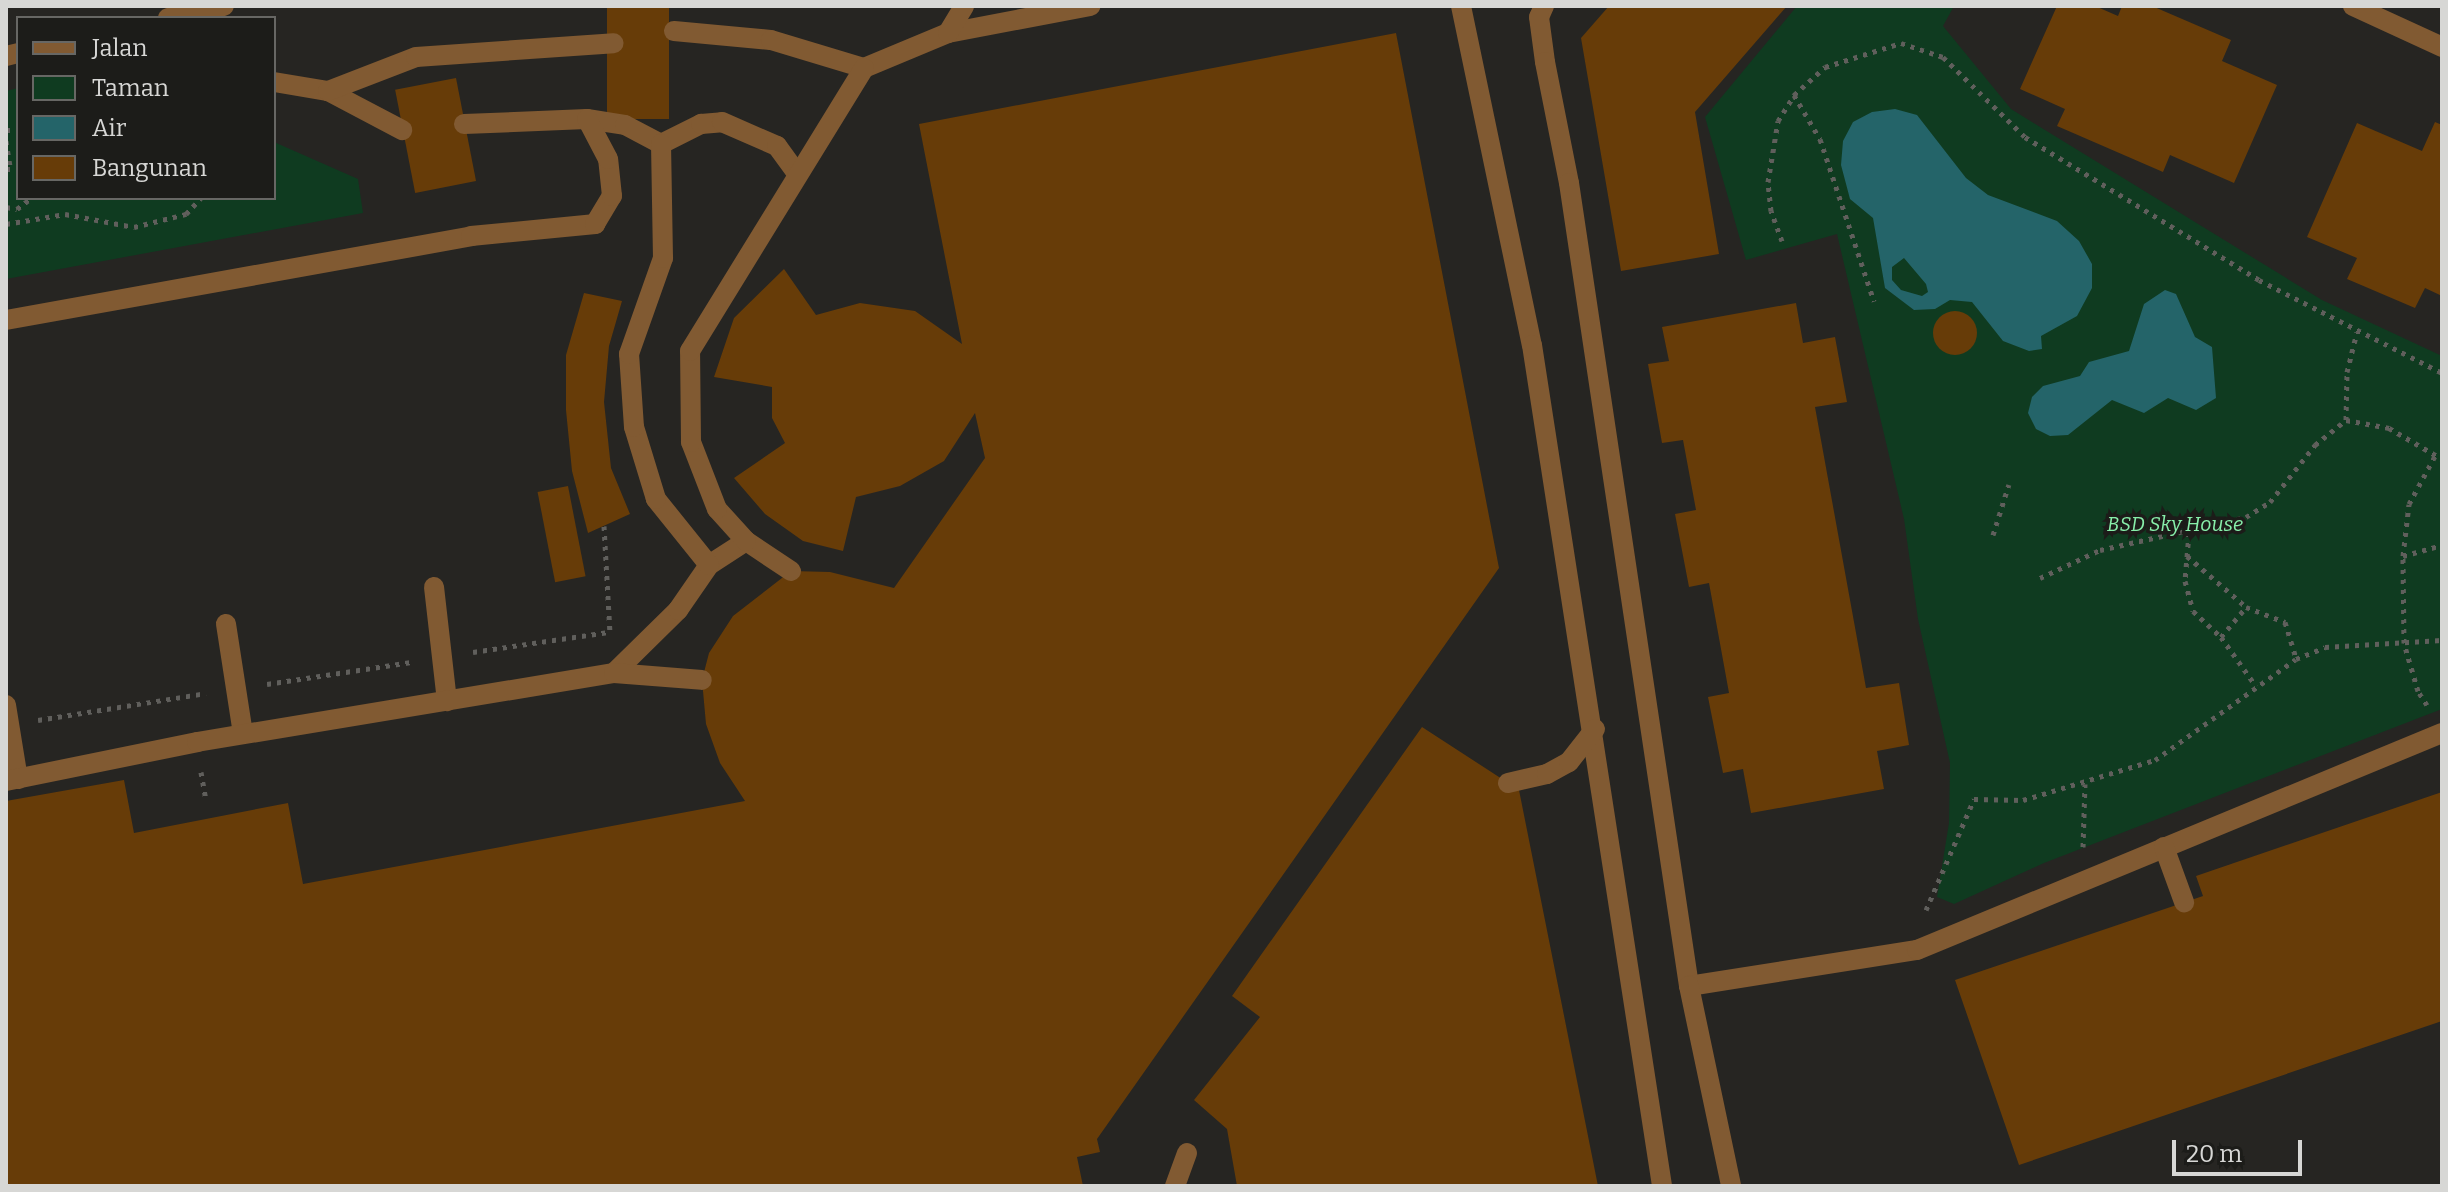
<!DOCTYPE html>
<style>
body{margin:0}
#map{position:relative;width:2448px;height:1192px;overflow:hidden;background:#262522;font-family:Bitter,serif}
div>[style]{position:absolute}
.green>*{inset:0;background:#0f3b20}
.water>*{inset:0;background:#246469}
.building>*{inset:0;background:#673c08;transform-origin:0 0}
.round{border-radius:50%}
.path>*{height:5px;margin-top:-2.5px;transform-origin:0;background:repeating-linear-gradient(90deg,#605f5c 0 4px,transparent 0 10px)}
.service>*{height:20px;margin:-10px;padding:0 10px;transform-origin:10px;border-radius:10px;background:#815a32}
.minor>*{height:20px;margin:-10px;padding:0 10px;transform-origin:10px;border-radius:10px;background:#815a32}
span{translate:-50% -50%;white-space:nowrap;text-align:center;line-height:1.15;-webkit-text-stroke:7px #1c1c19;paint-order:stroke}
.park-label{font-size:20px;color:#88efaa;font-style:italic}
.frame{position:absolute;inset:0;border:8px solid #d7d7d5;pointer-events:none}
.legend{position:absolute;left:16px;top:16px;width:260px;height:184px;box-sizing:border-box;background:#1c1c19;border:2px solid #676764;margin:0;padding:10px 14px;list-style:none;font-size:24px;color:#d7d7d5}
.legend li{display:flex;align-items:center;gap:16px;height:40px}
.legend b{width:40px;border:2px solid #676764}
.scale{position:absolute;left:2172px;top:1140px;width:130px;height:36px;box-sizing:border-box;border:4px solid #d7d7d5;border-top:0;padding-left:10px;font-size:24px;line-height:28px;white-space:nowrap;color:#d7d7d5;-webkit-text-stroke:6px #1c1c19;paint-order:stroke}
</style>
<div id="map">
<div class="green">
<div style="clip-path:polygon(1797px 6px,1954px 6px,1943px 26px,2011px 109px,2322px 300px,2442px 356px,2442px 709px,2044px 863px,1954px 904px,1937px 897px,1949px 823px,1950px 763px,1918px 619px,1904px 519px,1837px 234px,1746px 260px,1705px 117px)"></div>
<div style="clip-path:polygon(18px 88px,18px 198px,274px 198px,274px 142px,358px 179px,363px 213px,6px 279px,6px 91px)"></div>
</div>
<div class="water">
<div style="clip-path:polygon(evenodd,1895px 109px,1917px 115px,1966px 178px,1988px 195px,2057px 221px,2079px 241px,2092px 264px,2092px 288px,2077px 316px,2041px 336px,2042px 349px,2029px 351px,2003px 341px,1972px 302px,1950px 300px,1935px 309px,1914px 310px,1885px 288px,1873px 218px,1850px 199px,1841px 165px,1843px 141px,1853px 122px,1872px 112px,1895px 109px,1904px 258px,1926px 284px,1928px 292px,1922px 296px,1901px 290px,1892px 280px,1892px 267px,1904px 258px)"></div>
<div style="clip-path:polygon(2165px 290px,2176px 294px,2195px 337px,2212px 347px,2216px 398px,2196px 410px,2168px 398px,2144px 413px,2112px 400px,2068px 435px,2050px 436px,2036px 429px,2028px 413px,2032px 397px,2043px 386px,2080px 376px,2089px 362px,2129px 351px,2144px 304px)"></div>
</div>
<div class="building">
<div style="left:607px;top:6px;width:62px;height:113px"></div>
<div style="clip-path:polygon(1609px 6px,1787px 6px,1695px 112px,1719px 254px,1621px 271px,1581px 38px)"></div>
<div style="clip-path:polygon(2057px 6px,2095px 6px,2118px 16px,2122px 6px,2152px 6px,2231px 40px,2222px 61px,2277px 85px,2234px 183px,2170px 155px,2163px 172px,2057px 126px,2065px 109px,2020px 89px)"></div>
<div style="clip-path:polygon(1396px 33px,1499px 568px,1097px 1139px,1100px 1152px,1077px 1157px,1083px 1186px,6px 1186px,6px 801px,124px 780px,134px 833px,288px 803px,303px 884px,745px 801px,720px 763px,706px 724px,702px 680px,709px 653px,733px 616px,791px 571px,830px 572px,894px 588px,985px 458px,975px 413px,944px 461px,900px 486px,856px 497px,843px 551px,803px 541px,765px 514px,734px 478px,785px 443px,772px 418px,772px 387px,714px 377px,734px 318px,784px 269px,816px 315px,860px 303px,915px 311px,962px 344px,919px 124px)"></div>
<div style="left:456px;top:78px;width:105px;height:62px;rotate:79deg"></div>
<div style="clip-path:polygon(2435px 122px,2442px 125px,2442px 296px,2425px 288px,2415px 308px,2347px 279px,2357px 258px,2307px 237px,2357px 123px,2422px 151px)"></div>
<div style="clip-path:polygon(584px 293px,622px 301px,609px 346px,604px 402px,611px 468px,630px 514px,588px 533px,572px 471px,566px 410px,566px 355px)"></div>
<div style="clip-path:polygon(1796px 303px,1803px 343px,1835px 337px,1847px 402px,1815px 407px,1866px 688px,1899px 683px,1909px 745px,1877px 751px,1884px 789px,1751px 813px,1743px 769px,1723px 773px,1708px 697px,1729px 693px,1709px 583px,1689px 587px,1675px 514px,1696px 510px,1683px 440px,1662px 443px,1648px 364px,1669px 361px,1662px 327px)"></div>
<div class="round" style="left:1933px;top:311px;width:44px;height:44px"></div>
<div style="left:568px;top:486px;width:92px;height:31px;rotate:79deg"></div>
<div style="clip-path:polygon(1422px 727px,1519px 790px,1598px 1186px,1237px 1186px,1227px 1129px,1194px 1100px,1260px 1017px,1232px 996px)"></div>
<div style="clip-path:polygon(2442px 792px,2442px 1021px,2019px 1165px,1955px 980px,2203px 896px,2196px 876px)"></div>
</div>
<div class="path">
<div style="left:1794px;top:95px;width:51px;rotate:59.4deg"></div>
<div style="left:1820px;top:139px;width:171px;rotate:71.6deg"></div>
<div style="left:6px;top:130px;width:12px"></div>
<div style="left:6px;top:141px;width:26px;rotate:81deg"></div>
<div style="left:6px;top:169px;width:12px"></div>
<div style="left:6px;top:207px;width:11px;rotate:10deg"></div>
<div style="left:17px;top:209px;width:18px;rotate:-38deg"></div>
<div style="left:6px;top:224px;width:60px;rotate:-9.6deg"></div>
<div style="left:65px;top:214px;width:70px;rotate:10.7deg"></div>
<div style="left:134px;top:227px;width:54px;rotate:-14deg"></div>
<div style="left:186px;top:214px;width:22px;rotate:-47deg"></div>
<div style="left:1782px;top:241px;width:32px;rotate:-110deg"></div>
<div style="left:1771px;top:211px;width:29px;rotate:-96deg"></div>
<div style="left:1768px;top:182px;width:62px;rotate:-80.7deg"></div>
<div style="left:1778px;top:121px;width:31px;rotate:-58deg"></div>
<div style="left:1794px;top:95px;width:42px;rotate:-42.1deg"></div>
<div style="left:1825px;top:67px;width:80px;rotate:-17.5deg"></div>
<div style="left:1901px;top:43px;width:44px;rotate:18.4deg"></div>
<div style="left:1943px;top:57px;width:115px;rotate:44.3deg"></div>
<div style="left:2025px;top:137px;width:274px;rotate:31.4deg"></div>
<div style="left:2259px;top:280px;width:205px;rotate:26.9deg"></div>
<div style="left:2346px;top:420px;width:48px;rotate:-88.8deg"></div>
<div style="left:2347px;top:372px;width:41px;rotate:-76deg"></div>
<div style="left:604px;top:526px;width:106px;rotate:86.8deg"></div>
<div style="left:2189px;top:533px;width:48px;rotate:94.8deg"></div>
<div style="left:2185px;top:581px;width:31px;rotate:75deg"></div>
<div style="left:2193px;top:611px;width:38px;rotate:43deg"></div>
<div style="left:2221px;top:637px;width:60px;rotate:54.5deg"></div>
<div style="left:1993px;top:535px;width:53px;rotate:-72.6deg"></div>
<div style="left:2187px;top:556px;width:78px;rotate:40.8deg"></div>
<div style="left:2246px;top:607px;width:42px;rotate:21deg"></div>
<div style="left:2285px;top:622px;width:39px;rotate:73deg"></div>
<div style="left:2403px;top:556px;width:41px;rotate:-15.8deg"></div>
<div style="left:2040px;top:578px;width:66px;rotate:-25deg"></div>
<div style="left:2100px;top:550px;width:150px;rotate:-12.7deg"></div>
<div style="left:2246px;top:517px;width:28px;rotate:-32deg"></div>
<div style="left:2270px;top:502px;width:73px;rotate:-51.7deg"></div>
<div style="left:2315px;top:445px;width:40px;rotate:-39deg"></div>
<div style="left:2346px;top:420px;width:44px;rotate:10.5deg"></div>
<div style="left:2389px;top:428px;width:61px;rotate:30.3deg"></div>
<div style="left:2221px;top:637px;width:39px;rotate:-50deg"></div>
<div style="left:473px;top:652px;width:137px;rotate:-8.4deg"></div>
<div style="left:267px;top:684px;width:146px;rotate:-8.7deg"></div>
<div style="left:2427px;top:705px;width:17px;rotate:-123deg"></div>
<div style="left:2418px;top:691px;width:50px;rotate:-106.3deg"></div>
<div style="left:2404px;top:643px;width:87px;rotate:-90.7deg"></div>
<div style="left:2403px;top:556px;width:52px;rotate:-83.4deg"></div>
<div style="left:2409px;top:504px;width:57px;rotate:-61.6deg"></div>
<div style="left:38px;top:720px;width:170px;rotate:-9.1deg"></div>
<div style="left:201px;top:772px;width:28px;rotate:80deg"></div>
<div style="left:2083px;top:847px;width:63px;rotate:-88.2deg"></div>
<div style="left:1926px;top:910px;width:121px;rotate:-66.6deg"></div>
<div style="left:1974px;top:799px;width:49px;rotate:1.2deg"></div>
<div style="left:2023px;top:800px;width:138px;rotate:-16.9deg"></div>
<div style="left:2155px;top:760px;width:173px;rotate:-35.6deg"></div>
<div style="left:2296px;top:659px;width:31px;rotate:-22deg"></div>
<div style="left:2325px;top:647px;width:117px;rotate:-3.4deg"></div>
</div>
<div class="service">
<div style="left:1461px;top:6px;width:346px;rotate:78.2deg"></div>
<div style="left:1532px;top:345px;width:851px;rotate:81.21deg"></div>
<div style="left:1544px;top:6px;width:12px;rotate:114deg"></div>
<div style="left:1539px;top:17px;width:45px;rotate:82.4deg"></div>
<div style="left:1545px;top:62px;width:123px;rotate:78.8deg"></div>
<div style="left:1569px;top:183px;width:812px;rotate:81.5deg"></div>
<div style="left:1689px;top:986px;width:231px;rotate:-9deg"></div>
<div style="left:1917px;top:950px;width:568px;rotate:-22.46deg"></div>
<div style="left:2353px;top:6px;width:98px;rotate:24.7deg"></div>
<div style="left:674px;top:31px;width:97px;rotate:5.3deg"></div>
<div style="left:771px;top:40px;width:97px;rotate:16.8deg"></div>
<div style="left:864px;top:68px;width:91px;rotate:-22.6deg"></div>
<div style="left:948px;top:33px;width:145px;rotate:-10.8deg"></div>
<div style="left:948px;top:33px;width:31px;rotate:-59deg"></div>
<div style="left:274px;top:82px;width:55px;rotate:9.5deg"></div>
<div style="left:328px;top:91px;width:84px;rotate:27.8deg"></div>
<div style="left:328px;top:91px;width:94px;rotate:-21.1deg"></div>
<div style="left:416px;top:57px;width:198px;rotate:-4deg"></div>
<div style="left:464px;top:124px;width:123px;rotate:-2.3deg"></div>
<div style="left:587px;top:119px;width:38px;rotate:9deg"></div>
<div style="left:625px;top:125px;width:41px;rotate:27.8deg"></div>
<div style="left:661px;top:144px;width:45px;rotate:-26.6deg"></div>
<div style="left:701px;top:124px;width:21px;rotate:-5deg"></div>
<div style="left:722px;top:122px;width:60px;rotate:23.6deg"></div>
<div style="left:777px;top:146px;width:32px;rotate:54deg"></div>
<div style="left:6px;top:320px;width:473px;rotate:-10.2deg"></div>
<div style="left:471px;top:236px;width:125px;rotate:-5.5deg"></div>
<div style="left:595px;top:224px;width:33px;rotate:-59deg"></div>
<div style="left:612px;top:196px;width:37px;rotate:-96deg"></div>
<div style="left:608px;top:159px;width:45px;rotate:-117.7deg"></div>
<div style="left:709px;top:565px;width:44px;rotate:-33deg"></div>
<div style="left:791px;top:571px;width:54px;rotate:-146.3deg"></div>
<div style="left:746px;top:541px;width:43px;rotate:-132.2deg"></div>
<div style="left:717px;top:509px;width:72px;rotate:-111.2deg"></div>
<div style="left:691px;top:442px;width:91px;rotate:-90.6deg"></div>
<div style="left:690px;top:351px;width:332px;rotate:-58.4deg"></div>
<div style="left:434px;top:587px;width:115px;rotate:83.5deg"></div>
<div style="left:226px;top:624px;width:111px;rotate:81.2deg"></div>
<div style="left:614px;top:673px;width:90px;rotate:-44.5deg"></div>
<div style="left:678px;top:610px;width:55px;rotate:-55.4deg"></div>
<div style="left:709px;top:565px;width:85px;rotate:-128.8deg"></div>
<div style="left:656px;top:499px;width:75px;rotate:-107deg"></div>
<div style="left:634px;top:427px;width:73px;rotate:-93.9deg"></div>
<div style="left:629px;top:354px;width:102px;rotate:-70.5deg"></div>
<div style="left:663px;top:258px;width:114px;rotate:-91deg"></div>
<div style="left:6px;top:705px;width:75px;rotate:80.8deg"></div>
<div style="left:6px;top:781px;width:195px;rotate:-11.5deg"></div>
<div style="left:197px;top:742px;width:423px;rotate:-9.4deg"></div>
<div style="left:614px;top:673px;width:88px;rotate:4.5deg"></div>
<div style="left:1508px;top:783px;width:40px;rotate:-13deg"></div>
<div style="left:1547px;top:774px;width:25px;rotate:-29deg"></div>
<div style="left:1569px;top:762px;width:42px;rotate:-51.8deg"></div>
<div style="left:2164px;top:847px;width:59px;rotate:70deg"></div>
<div style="left:1689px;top:986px;width:204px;rotate:78.1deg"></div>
<div style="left:1175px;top:1186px;width:35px;rotate:-70deg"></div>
</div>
<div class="minor">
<div style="left:168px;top:18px;width:57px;rotate:-12.1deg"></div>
<div style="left:6px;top:56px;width:12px;rotate:-14deg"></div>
</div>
<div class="park-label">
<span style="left:2175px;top:524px">BSD Sky House</span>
</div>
<div class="frame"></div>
<ul class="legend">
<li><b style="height:10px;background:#815a32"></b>Jalan</li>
<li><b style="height:22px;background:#0f3b20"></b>Taman</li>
<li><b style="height:22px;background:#246469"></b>Air</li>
<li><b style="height:22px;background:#673c08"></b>Bangunan</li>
</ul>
<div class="scale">20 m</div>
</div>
